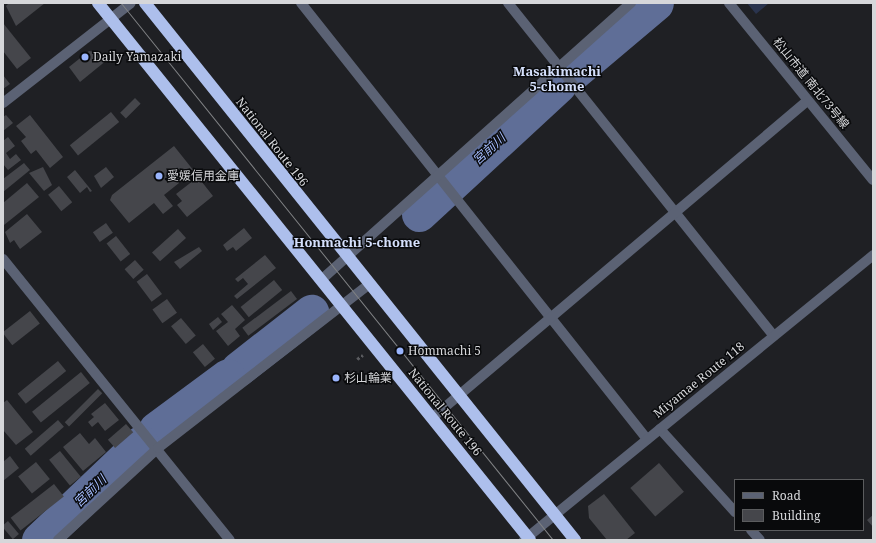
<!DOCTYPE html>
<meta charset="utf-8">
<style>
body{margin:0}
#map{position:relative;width:876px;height:543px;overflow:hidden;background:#1f2024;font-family:"Noto Serif","Noto Sans JP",serif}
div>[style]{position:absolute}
.green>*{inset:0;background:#2a344e}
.river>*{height:35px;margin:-17.5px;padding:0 17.5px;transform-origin:17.5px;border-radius:17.5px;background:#5f6e97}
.building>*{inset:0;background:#45464b;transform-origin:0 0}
.path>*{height:2.5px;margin-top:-1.25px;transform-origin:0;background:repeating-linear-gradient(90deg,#5a5b5f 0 3px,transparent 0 5px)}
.minor>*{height:10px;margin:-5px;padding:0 5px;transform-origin:5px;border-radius:5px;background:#5b6274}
.highway>*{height:12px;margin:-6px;padding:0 6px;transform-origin:6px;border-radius:6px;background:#adbfec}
.tram>*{height:1px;margin:-0.5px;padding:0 0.5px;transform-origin:0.5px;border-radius:0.5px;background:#7f8083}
.dots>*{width:11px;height:11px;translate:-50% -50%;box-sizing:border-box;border:2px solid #090a0c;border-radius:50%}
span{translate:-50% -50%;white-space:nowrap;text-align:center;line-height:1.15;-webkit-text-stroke:3px #090a0c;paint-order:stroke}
.poi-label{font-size:12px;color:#d6d7da}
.left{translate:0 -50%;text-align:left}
.street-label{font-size:12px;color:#d6d7da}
.neighbourhood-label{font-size:13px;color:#d5e0fc;font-weight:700}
.water-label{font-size:13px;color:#a4bcfe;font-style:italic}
.frame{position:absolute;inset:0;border:4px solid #d6d7da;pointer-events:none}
.legend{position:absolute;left:734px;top:479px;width:130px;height:52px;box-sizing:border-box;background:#090a0c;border:1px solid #5b5c5e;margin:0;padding:5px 7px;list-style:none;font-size:12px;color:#d6d7da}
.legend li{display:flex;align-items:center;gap:8px;height:20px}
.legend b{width:20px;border:1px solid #5b5c5e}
</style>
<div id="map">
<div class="green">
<div style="clip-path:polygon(747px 3px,769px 3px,756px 14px)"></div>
</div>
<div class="river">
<div style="left:574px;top:72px;width:107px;rotate:-40.1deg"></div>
<div style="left:419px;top:214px;width:190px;rotate:-42.7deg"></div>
<div style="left:238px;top:369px;width:93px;rotate:-38deg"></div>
<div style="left:156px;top:429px;width:89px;rotate:-36.4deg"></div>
<div style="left:39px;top:540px;width:141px;rotate:-43.6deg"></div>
</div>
<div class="building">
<div style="clip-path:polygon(9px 3px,45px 3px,16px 26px,6px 6px)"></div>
<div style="clip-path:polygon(3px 23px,31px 58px,17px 69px,3px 51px)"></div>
<div style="clip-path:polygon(89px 51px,101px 53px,107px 60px,80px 82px,69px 67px)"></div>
<div style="clip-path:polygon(3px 75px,10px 84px,3px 89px)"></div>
<div style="left:135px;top:98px;width:8px;height:21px;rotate:45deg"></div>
<div style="left:111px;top:112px;width:13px;height:53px;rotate:51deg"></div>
<div style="clip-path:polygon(6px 115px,13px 123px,3px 131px,3px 117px)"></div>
<div style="clip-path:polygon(30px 115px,63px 157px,50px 168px,36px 150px,31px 154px,21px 141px,26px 137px,16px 126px)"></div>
<div style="clip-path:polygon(8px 137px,15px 146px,6px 153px,10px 159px,16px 154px,21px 160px,8px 170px,3px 164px,3px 141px)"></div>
<div style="clip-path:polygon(174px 146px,194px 171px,164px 195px,173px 206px,163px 214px,154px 203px,129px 223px,110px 200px,112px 195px)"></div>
<div style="clip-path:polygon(24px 163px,30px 170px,3px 192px,3px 179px)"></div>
<div style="clip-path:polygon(43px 167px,52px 185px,44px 191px,29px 173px)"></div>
<div style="clip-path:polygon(106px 167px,114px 177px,101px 188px,94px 176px)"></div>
<div style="clip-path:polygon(75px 170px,92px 191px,90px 192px,87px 187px,80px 193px,67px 177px)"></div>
<div style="clip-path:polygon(198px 177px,213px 196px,187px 217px,177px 205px,182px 201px,176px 194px)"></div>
<div style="clip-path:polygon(27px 183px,39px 197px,4px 225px,3px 203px)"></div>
<div style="left:59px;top:186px;width:21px;height:14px;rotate:51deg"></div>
<div style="clip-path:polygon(27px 214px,42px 232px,20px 249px,14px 240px,10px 243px,5px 232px)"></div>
<div style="left:106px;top:223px;width:12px;height:16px;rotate:55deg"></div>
<div style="clip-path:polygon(244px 228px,252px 238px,236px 251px,233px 247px,227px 251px,223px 245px)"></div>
<div style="left:178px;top:229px;width:12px;height:35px;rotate:48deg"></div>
<div style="left:116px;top:236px;width:23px;height:12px;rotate:52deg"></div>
<div style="clip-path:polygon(199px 247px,202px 251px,180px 269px,174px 262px)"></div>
<div style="clip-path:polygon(265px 255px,276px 268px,237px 299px,234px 296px,248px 284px,243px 278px,238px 282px,235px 279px)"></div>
<div style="left:135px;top:260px;width:13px;height:14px;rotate:48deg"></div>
<div style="left:147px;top:274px;width:25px;height:13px;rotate:53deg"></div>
<div style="left:274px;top:280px;width:13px;height:43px;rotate:51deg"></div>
<div style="left:291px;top:291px;width:10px;height:61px;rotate:53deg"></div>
<div style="left:167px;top:299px;width:17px;height:18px;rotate:54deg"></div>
<div style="clip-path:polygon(232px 305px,245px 320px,235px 329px,240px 336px,228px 346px,216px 331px,228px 322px,221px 314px)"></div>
<div style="left:30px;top:311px;width:16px;height:35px;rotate:52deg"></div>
<div style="clip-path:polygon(218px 317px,222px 322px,213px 330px,209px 324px)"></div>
<div style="left:181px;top:318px;width:23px;height:13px;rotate:50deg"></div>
<div style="left:203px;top:344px;width:19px;height:13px;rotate:51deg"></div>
<div style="left:58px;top:361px;width:13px;height:52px;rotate:51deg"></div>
<div style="left:81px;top:372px;width:14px;height:63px;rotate:51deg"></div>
<div style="left:98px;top:389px;width:6px;height:47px;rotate:45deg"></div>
<div style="clip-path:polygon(7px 400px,33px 432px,16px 445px,3px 430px,3px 403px)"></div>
<div style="clip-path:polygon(105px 403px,119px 420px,105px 431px,98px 422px,92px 427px,88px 422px,94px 417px,91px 414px)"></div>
<div style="left:58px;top:420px;width:9px;height:44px;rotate:49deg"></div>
<div style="left:126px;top:424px;width:11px;height:24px;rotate:49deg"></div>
<div style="clip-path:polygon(80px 433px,89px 444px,95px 438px,106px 452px,83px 471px,63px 447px)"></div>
<div style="left:60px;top:451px;width:33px;height:14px;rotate:51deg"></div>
<div style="clip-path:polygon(10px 456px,19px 468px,3px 481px,3px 462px)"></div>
<div style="left:36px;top:462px;width:22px;height:23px;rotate:51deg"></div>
<div style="left:659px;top:463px;width:38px;height:38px;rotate:49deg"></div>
<div style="left:54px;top:484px;width:16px;height:55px;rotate:52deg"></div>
<div style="clip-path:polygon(604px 494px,635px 533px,626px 540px,607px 540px,589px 518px,588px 506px)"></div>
<div style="clip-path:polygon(873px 515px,873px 527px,867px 520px)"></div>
<div style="left:8px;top:521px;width:17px;height:8px;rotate:50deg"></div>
</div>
<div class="path">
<div style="left:357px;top:359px;width:7px;rotate:-34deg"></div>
</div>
<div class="minor">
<div style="left:301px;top:3px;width:557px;rotate:51.57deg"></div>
<div style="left:508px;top:3px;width:426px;rotate:51.4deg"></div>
<div style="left:729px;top:3px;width:228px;rotate:50.9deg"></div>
<div style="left:3px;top:103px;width:162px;rotate:-38deg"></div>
<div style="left:3px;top:259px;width:361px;rotate:51.1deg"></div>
<div style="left:321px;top:280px;width:416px;rotate:-41.8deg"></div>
<div style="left:432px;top:418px;width:492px;rotate:-40.2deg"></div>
<div style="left:660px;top:429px;width:112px;rotate:47.9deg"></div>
<div style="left:751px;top:530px;width:13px;rotate:48deg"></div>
<div style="left:58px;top:540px;width:136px;rotate:-42.6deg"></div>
<div style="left:158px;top:448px;width:266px;rotate:-37.8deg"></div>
<div style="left:524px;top:540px;width:451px;rotate:-39.2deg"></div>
</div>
<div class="highway">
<div style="left:98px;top:3px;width:689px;rotate:51.18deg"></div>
<div style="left:145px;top:3px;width:688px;rotate:51.31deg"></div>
</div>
<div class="tram">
<div style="left:121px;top:3px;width:689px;rotate:51.18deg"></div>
</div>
<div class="dots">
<div style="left:85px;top:57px;background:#9ab5fd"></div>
<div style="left:159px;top:176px;background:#9ab5fd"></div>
<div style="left:400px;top:351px;background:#9ab5fd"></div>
<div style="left:336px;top:378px;background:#9ab5fd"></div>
</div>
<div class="poi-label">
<span class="left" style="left:93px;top:57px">Daily Yamazaki</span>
<span class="left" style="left:167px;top:176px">愛媛信用金庫</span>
<span class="left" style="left:408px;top:351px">Hommachi 5</span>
<span class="left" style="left:344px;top:378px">杉山輪業</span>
</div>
<div class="street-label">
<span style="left:811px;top:83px;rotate:51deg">松山市道 南北73号線</span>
<span style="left:272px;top:142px;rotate:52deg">National Route 196</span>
<span style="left:699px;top:380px;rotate:-39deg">Miyamae Route 118</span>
<span style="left:445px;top:412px;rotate:51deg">National Route 196</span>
</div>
<div class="neighbourhood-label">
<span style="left:557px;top:79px">Masakimachi<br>5-chome</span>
<span style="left:357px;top:242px">Honmachi 5-chome</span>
</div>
<div class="water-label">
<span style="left:489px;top:149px;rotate:-43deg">宮前川</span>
<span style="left:90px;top:491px;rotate:-44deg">宮前川</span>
</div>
<div class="frame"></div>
<ul class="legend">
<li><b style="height:5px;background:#5b6274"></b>Road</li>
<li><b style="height:11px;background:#45464b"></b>Building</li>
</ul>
</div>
